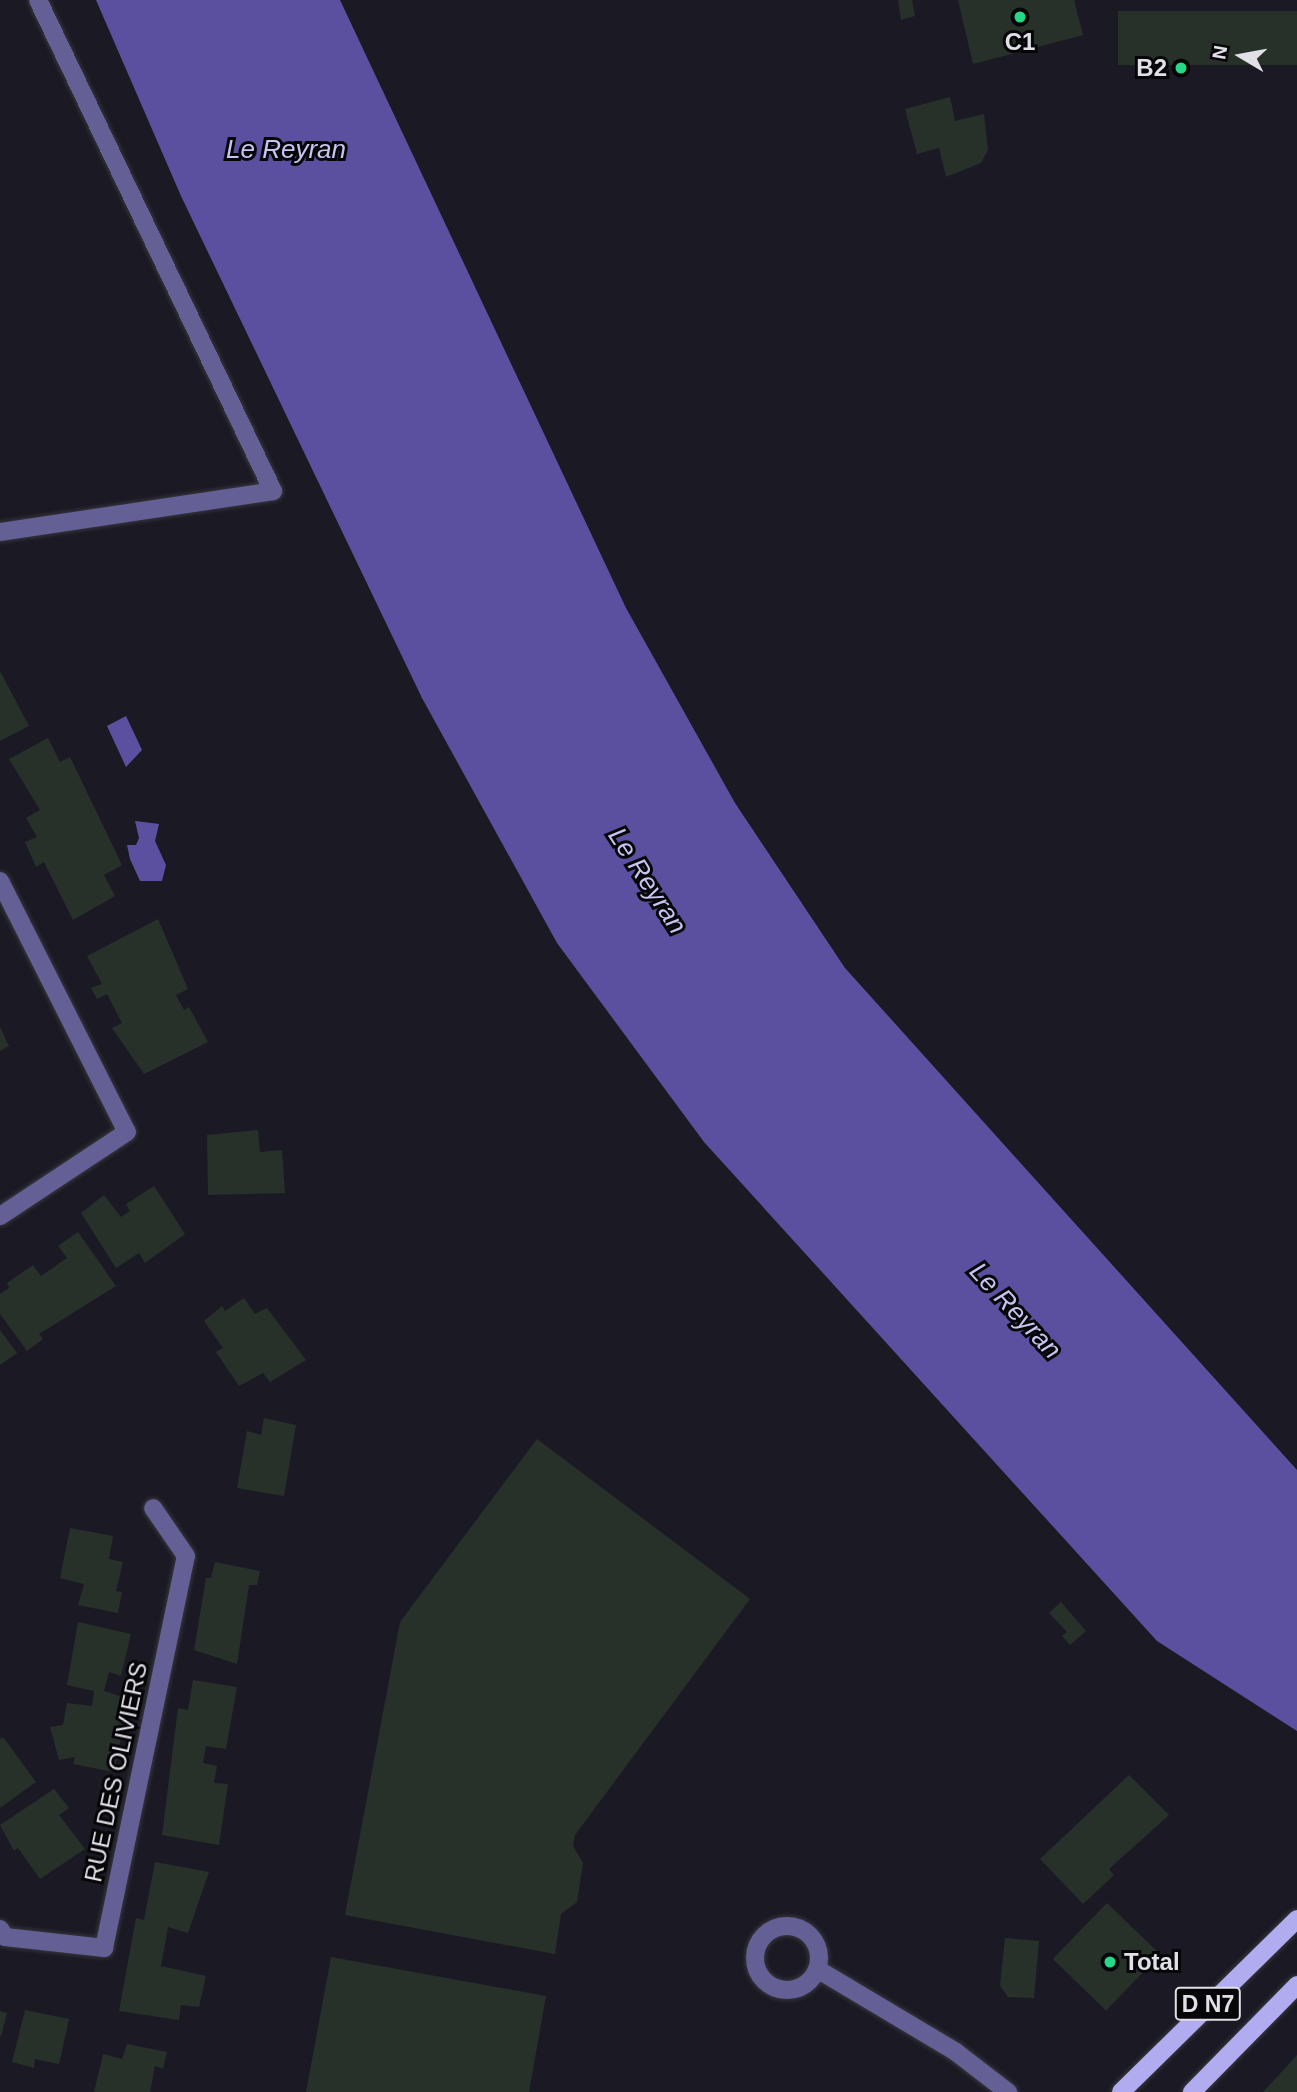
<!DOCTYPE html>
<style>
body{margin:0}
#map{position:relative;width:1297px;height:2092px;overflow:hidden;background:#1b1a24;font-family:Arial,sans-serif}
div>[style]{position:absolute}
.water>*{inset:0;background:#5b50a0}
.building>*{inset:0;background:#27312a;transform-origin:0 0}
.roads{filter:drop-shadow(0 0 2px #37363f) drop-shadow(0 0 2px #37363f)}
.minor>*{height:18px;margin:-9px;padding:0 9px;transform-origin:9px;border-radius:9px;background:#646095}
.minor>.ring{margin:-9px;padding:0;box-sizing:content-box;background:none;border:18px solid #646095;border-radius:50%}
.major>*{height:18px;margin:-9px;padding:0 9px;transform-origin:9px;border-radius:9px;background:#b1acef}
.dots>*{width:19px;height:19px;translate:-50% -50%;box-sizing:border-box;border:4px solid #060609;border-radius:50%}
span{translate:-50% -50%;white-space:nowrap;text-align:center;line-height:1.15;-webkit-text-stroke:6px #060609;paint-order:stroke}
.shield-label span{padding:2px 5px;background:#060609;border:2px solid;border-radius:5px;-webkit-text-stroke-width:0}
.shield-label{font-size:23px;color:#e1e0e7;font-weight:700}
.poi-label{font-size:24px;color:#e1e0e7;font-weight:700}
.right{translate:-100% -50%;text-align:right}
.left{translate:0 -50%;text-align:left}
.street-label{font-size:24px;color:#e1e0e7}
.water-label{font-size:26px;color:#c6c4f0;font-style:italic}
.north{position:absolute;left:1206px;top:21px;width:70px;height:70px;-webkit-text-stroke:5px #060609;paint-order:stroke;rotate:280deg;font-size:19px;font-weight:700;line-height:28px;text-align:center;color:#e1e0e7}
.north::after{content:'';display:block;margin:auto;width:24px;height:32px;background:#e1e0e7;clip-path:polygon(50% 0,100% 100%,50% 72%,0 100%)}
</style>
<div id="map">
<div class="water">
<div style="clip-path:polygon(96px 0,340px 0,626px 608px,735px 803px,845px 968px,1297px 1470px,1297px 1731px,1157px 1641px,704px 1142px,557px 943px,422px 698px,181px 196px)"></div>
<div style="clip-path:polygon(126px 716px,142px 750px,126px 767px,107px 726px)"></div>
<div style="clip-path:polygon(135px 821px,159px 824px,155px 841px,166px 865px,162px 881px,140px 881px,130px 859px,127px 845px,136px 845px,139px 838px)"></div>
</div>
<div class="building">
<div style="clip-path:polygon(898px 0,912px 0,915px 16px,901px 20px)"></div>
<div style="clip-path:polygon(958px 0,1074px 0,1083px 35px,973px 64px)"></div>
<div style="left:1297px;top:11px;width:54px;height:179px;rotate:90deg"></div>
<div style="clip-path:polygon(950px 97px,955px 121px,984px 114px,988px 150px,981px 163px,946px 177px,939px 148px,917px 154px,905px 109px)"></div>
<div style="clip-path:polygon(0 671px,29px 726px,0 741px)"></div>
<div style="clip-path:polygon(48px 738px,60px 762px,70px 757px,122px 865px,104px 875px,115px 896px,73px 920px,44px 862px,36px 867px,25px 842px,37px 837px,26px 818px,40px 810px,9px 759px)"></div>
<div style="clip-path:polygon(158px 919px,188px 989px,176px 995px,184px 1010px,189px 1007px,208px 1042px,144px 1074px,112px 1028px,122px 1023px,107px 994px,97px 999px,91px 988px,102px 984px,87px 956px)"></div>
<div style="clip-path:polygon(0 1027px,9px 1046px,0 1051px)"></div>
<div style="clip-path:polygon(258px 1130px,260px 1152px,282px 1150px,285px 1193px,208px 1195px,207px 1135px)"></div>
<div style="clip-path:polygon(154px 1186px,185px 1234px,145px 1263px,139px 1253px,116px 1268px,81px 1213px,104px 1195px,121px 1217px,130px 1211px,126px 1204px)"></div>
<div style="clip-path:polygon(78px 1232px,116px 1286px,39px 1334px,43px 1339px,27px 1351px,0 1314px,0 1294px,9px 1288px,7px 1283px,33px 1265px,41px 1276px,67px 1258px,58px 1246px)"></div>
<div style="clip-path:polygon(244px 1298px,255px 1314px,267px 1308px,306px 1360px,270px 1382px,263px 1373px,239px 1386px,216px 1352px,223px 1348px,204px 1321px,222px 1306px,225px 1311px)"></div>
<div style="clip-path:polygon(0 1330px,17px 1353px,0 1365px)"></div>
<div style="clip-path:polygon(264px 1418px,296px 1425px,284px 1496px,237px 1488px,247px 1431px,261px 1435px)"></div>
<div style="clip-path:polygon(537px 1439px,750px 1599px,575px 1835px,573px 1846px,583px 1863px,577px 1902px,561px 1914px,555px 1954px,345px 1915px,400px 1622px)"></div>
<div style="clip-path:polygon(70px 1528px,113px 1536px,109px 1559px,123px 1562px,116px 1591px,122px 1592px,118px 1613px,78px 1605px,84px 1584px,60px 1578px)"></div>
<div style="clip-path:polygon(215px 1562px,260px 1571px,257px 1585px,249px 1585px,237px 1664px,194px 1650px,206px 1578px,211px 1578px)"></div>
<div style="clip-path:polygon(1061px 1602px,1086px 1631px,1070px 1645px,1062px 1636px,1067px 1632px,1049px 1613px)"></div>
<div style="clip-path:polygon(78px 1622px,131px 1634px,121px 1676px,109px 1672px,104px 1691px,129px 1699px,114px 1772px,73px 1764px,75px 1757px,59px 1760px,50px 1727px,63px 1725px,67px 1703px,92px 1706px,94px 1691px,67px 1685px)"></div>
<div style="clip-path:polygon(193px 1680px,237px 1687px,226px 1749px,206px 1746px,203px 1763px,217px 1766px,214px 1783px,228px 1784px,219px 1845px,162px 1835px,178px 1708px,188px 1710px)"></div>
<div style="clip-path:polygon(3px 1737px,36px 1782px,0 1808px,0 1739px)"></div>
<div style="clip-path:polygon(1129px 1775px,1169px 1815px,1109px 1869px,1114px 1875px,1083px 1904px,1040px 1859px)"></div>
<div style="clip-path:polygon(54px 1789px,69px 1808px,59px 1815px,85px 1849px,40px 1879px,18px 1848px,14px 1851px,0 1825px)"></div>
<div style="clip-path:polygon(155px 1862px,209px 1872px,188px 1933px,168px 1927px,164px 1950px,161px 1966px,206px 1976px,199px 2007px,181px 2005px,179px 2020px,119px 2011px,136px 1918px,144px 1920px)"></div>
<div style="left:1107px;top:1903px;width:74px;height:78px;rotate:44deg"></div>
<div style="clip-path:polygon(1005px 1938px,1039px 1941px,1034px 1998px,1008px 1997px,1000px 1986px)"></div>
<div style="clip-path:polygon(331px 1957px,546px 1996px,529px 2092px,306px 2092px)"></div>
<div style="clip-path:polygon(25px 2010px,69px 2019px,59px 2064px,35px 2059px,34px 2068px,12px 2062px)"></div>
<div style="clip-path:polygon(0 2011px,7px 2013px,1px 2036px,0 2036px)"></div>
<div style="clip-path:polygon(127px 2044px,167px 2052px,163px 2069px,155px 2066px,150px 2092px,94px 2092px,103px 2054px,122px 2059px)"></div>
<div style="clip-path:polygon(1297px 2055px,1297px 2092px,1263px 2092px)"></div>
</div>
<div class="roads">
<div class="minor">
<div style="left:0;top:532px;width:276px;rotate:-8.5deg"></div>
<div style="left:273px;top:491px;width:544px;rotate:-115.58deg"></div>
<div style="left:0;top:881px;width:281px;rotate:63.2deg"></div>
<div style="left:127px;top:1132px;width:152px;rotate:146.5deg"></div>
<div class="ring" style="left:755px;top:1926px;width:46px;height:46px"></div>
<div style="left:0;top:1929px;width:9px;rotate:58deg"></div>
<div style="left:5px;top:1937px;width:100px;rotate:6.3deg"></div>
<div style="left:104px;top:1948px;width:400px;rotate:-78.2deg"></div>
<div style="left:186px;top:1556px;width:58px;rotate:-124.5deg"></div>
<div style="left:817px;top:1969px;width:162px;rotate:30.8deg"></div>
<div style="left:956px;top:2052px;width:66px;rotate:37.6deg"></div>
</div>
<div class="major">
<div style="left:1121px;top:2092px;width:247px;rotate:-44.5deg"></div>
<div style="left:1192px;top:2092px;width:150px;rotate:-45.5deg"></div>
</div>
</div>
<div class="dots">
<div style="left:1020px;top:17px;background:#24d886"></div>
<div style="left:1181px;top:68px;background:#24d886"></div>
<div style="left:1110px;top:1962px;background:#24d886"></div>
</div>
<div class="shield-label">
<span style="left:1208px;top:2004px">D N7</span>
</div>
<div class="poi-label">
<span style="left:1020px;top:42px">C1</span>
<span class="right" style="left:1167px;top:68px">B2</span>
<span class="left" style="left:1124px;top:1962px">Total</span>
</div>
<div class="street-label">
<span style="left:116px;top:1772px;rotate:-78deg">RUE DES OLIVIERS</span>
</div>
<div class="water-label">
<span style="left:286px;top:150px">Le Reyran</span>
<span style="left:647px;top:881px;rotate:57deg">Le Reyran</span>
<span style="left:1015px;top:1311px;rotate:47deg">Le Reyran</span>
</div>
<div class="north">N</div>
</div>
